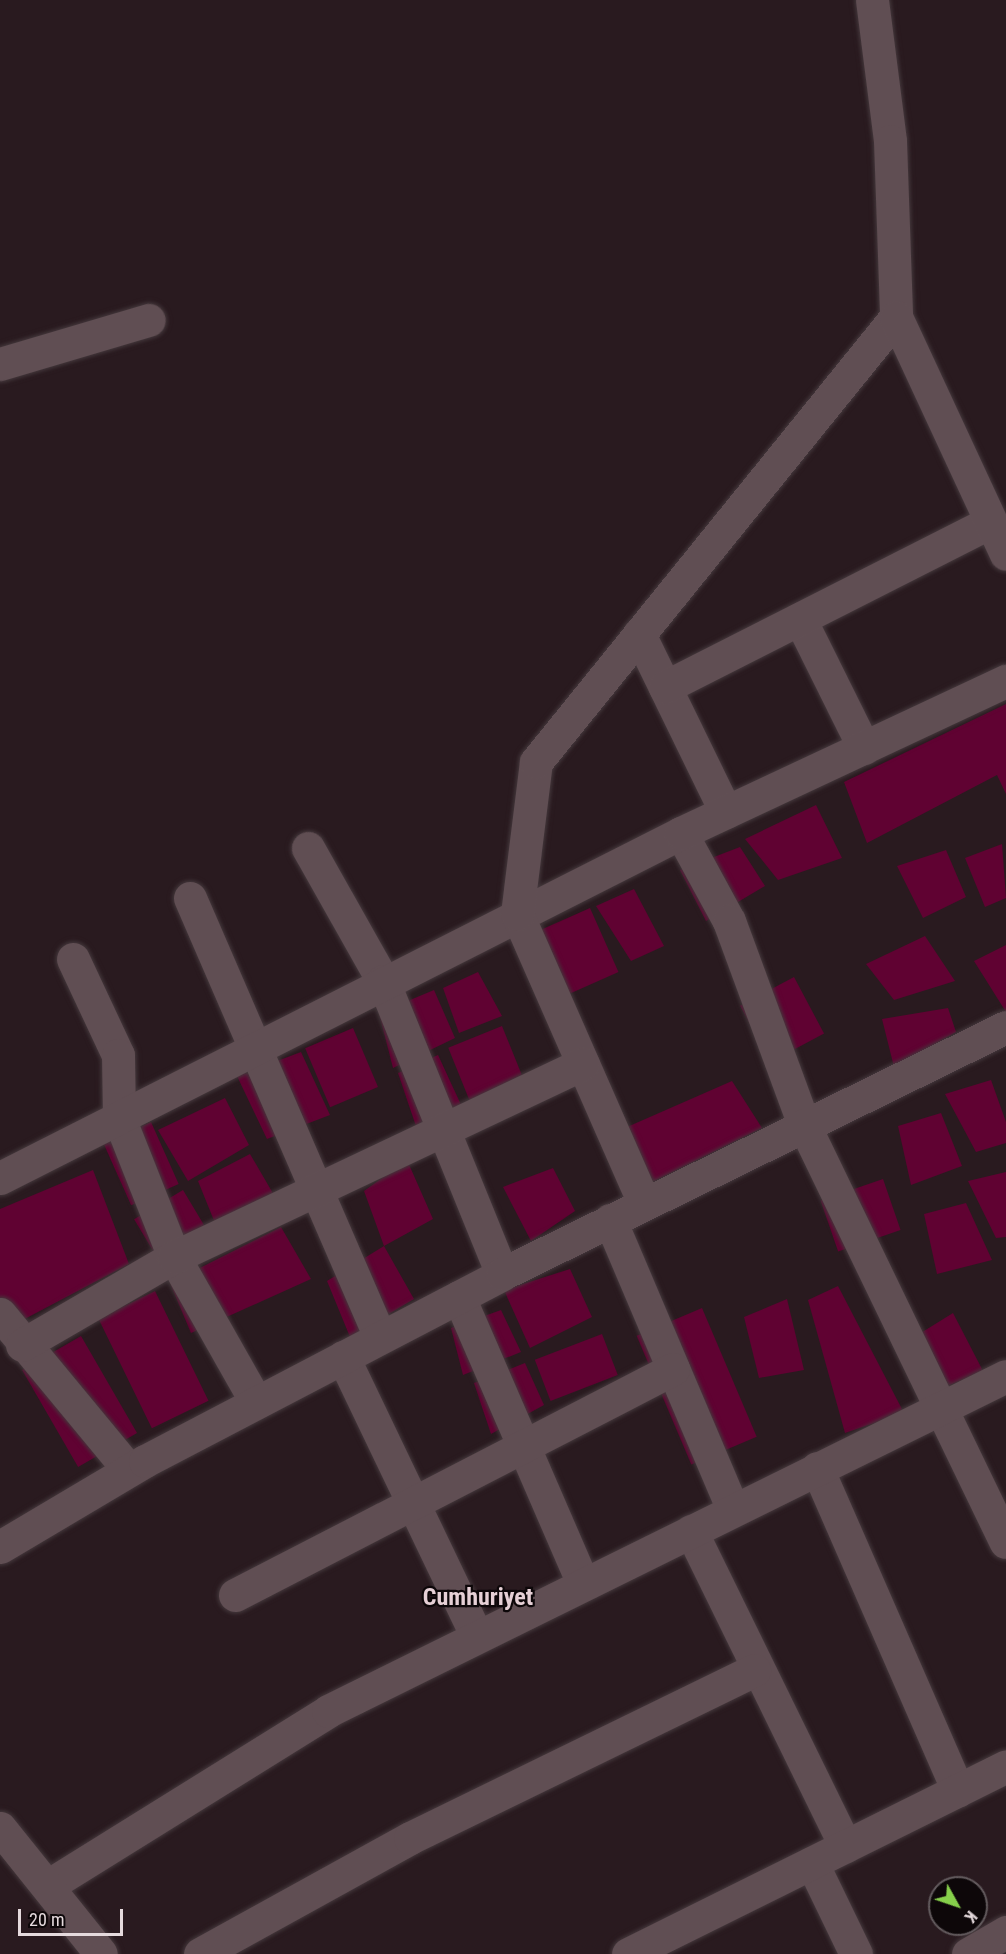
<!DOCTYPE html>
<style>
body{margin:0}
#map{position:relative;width:1006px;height:1954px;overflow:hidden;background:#291a1f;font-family:"Roboto Condensed",sans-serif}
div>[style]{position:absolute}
.building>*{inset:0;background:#600232;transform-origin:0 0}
.roads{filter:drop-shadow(0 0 2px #44383c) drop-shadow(0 0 2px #44383c)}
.minor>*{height:33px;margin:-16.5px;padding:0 16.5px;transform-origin:16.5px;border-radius:16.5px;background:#604e53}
.tertiary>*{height:33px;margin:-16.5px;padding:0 16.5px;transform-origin:16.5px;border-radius:16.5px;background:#604e53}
span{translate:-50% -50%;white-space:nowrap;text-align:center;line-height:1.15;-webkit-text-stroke:4.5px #0d0709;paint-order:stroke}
.district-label{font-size:24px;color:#e6d0d6;font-weight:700}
.north{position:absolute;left:928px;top:1876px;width:60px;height:60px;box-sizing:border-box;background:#0d0709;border:2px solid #635b5e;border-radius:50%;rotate:130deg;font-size:16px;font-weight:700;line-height:24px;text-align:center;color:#e5dadd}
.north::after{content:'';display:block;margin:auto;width:21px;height:27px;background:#86cf4b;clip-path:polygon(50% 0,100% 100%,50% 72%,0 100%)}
.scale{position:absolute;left:18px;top:1909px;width:105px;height:27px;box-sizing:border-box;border:3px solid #e5dadd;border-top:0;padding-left:8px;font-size:18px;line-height:21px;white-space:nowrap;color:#e5dadd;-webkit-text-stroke:4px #0d0709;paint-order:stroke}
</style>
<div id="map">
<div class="building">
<div style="clip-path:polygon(1006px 704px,1006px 794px,997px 775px,867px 843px,844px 782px)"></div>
<div style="clip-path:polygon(816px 805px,842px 858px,778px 880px,745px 839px)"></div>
<div style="clip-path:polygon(1002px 844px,1006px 898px,985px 907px,965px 858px)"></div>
<div style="clip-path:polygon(740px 847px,765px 886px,706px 921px,680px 870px)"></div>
<div style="clip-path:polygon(946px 850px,966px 897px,923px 918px,897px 866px)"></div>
<div style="clip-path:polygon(634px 889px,664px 946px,631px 961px,596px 906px)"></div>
<div style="left:590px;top:908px;width:70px;height:64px;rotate:66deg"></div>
<div style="clip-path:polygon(925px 936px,955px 981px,894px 1000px,866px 964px)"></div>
<div style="clip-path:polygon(1006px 945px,1006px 1012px,974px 961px)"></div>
<div style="clip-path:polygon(478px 972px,502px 1016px,459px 1033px,443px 988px)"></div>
<div style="left:794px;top:977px;width:64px;height:61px;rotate:62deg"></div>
<div style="clip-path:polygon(434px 990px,455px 1038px,393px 1068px,379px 1013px)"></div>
<div style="clip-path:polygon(948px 1008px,956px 1032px,894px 1067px,882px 1019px)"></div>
<div style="left:502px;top:1026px;width:61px;height:58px;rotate:68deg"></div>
<div style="left:353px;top:1028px;width:64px;height:52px;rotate:67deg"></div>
<div style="clip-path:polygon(301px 1052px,330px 1115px,267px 1139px,237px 1076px)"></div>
<div style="clip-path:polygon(438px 1055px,463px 1109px,419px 1135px,398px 1073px)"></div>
<div style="clip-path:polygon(991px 1080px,1006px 1122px,1006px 1143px,976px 1152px,945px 1094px)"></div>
<div style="clip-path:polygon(732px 1081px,762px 1128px,626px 1195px,602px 1138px)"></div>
<div style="clip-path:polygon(225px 1098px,249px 1145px,188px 1181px,158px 1130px)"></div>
<div style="clip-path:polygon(941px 1113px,962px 1166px,911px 1185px,898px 1126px)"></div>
<div style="left:151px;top:1122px;width:68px;height:52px;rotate:66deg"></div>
<div style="clip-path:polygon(250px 1154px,278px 1202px,217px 1228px,198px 1181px)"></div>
<div style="clip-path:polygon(407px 1160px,433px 1219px,384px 1246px,414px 1299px,350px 1337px,327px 1281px,384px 1246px,364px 1191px)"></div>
<div style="clip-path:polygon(553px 1168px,575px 1211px,531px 1241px,503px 1187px)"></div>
<div style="clip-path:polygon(93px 1170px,129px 1264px,0 1332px,0 1209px)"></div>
<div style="clip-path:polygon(1006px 1172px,1006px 1237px,996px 1238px,968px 1181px)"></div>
<div style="left:883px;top:1179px;width:54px;height:66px;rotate:71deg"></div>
<div style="left:183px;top:1190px;width:48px;height:57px;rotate:59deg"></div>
<div style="clip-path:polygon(966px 1203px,992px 1260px,937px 1274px,924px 1214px)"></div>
<div style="clip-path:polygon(281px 1227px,311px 1279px,191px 1333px,170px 1283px)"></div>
<div style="clip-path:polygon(570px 1269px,592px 1317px,530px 1348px,504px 1290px)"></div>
<div style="clip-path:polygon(838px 1286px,904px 1413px,845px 1433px,808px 1300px)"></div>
<div style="left:155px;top:1291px;width:122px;height:63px;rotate:64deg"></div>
<div style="clip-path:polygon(787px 1299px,804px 1370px,759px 1378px,744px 1317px)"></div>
<div style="left:702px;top:1308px;width:140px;height:71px;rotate:67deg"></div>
<div style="clip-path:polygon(501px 1310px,521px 1352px,463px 1375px,451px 1328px)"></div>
<div style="clip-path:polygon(953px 1313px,983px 1371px,924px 1396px,895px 1349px)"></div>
<div style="left:602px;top:1334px;width:44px;height:72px;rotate:69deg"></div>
<div style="left:81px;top:1336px;width:112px;height:68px;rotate:60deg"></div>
<div style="clip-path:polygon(525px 1363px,544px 1405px,491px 1434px,474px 1383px)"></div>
</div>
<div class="roads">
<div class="minor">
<div style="left:0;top:364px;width:155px;rotate:-16.5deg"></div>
<div style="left:800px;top:619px;width:144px;rotate:63.6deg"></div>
<div style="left:639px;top:634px;width:198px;rotate:64deg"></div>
<div style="left:665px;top:687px;width:362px;rotate:-26.9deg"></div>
<div style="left:681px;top:833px;width:100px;rotate:61.4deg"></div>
<div style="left:729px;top:921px;width:217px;rotate:69.8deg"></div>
<div style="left:804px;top:1125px;width:463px;rotate:64.2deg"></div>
<div style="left:308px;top:848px;width:153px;rotate:60.6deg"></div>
<div style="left:383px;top:981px;width:316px;rotate:67.9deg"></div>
<div style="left:190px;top:898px;width:478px;rotate:66.6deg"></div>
<div style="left:73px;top:959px;width:106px;rotate:64.9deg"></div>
<div style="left:118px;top:1055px;width:63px;rotate:89.1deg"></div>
<div style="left:119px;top:1118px;width:149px;rotate:68.4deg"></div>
<div style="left:174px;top:1257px;width:167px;rotate:60.5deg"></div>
<div style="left:0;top:1178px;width:763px;rotate:-26.87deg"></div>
<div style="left:681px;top:833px;width:359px;rotate:-25.1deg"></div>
<div style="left:644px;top:1203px;width:316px;rotate:-113.7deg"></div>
<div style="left:517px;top:914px;width:153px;rotate:-82.9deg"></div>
<div style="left:536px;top:762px;width:572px;rotate:-51.03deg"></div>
<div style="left:610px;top:1220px;width:315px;rotate:67deg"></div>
<div style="left:459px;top:1297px;width:313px;rotate:66.6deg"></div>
<div style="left:0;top:1314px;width:202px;rotate:50.4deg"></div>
<div style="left:22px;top:1345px;width:176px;rotate:-30.1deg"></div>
<div style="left:174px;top:1257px;width:452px;rotate:-25.3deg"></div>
<div style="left:343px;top:1357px;width:310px;rotate:64.4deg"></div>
<div style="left:817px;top:1468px;width:352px;rotate:66.4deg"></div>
<div style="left:691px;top:1531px;width:351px;rotate:63.9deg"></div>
<div style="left:0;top:1547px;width:169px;rotate:-30.7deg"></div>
<div style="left:145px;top:1461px;width:403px;rotate:-27.6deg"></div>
<div style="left:502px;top:1274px;width:561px;rotate:-26.11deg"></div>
<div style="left:235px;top:1595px;width:493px;rotate:-27.3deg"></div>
<div style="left:812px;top:1863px;width:101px;rotate:64.2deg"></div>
<div style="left:49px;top:1885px;width:329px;rotate:-31.9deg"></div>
<div style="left:328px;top:1711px;width:756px;rotate:-26.29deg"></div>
<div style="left:200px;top:1954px;width:240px;rotate:-28.9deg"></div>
<div style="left:410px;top:1838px;width:383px;rotate:-26deg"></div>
<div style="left:968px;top:1954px;width:44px;rotate:-30.1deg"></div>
</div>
<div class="tertiary">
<div style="left:872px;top:0;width:142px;rotate:82.7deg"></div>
<div style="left:890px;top:141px;width:176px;rotate:88deg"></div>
<div style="left:896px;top:317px;width:261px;rotate:65.1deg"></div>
<div style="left:0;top:1828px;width:161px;rotate:51.3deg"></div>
<div style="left:628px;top:1954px;width:422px;rotate:-26.4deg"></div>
</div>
</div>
<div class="district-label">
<span style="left:478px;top:1598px">Cumhuriyet</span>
</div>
<div class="north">K</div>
<div class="scale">20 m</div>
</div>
